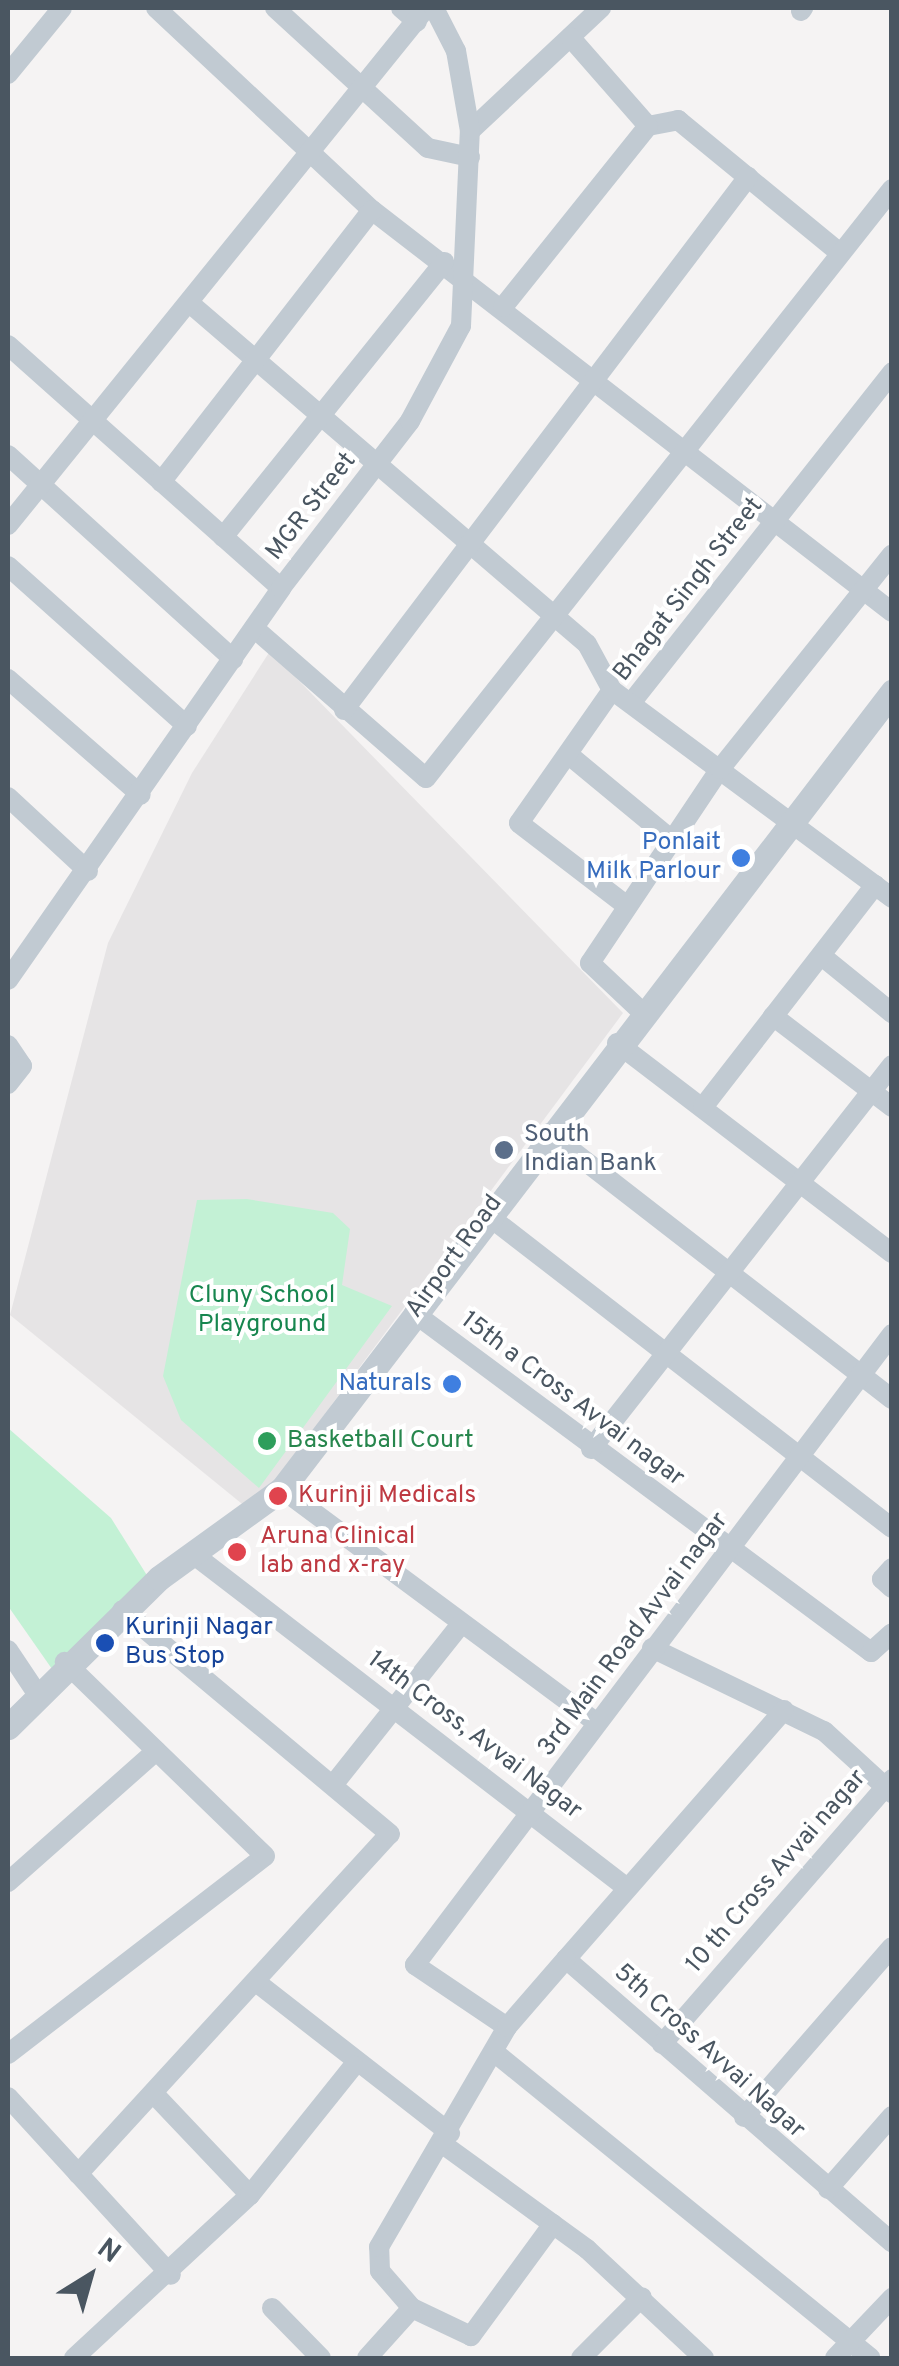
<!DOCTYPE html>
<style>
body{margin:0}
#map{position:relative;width:899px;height:2366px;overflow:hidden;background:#f5f3f3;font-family:Overpass,sans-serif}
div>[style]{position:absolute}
.education>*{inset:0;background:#e6e4e5}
.green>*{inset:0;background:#c3f1d5}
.minor>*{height:20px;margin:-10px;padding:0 10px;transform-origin:10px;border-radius:10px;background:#c1cad2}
.tertiary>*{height:25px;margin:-12.5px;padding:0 12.5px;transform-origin:12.5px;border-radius:12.5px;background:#c1cad2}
.dots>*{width:28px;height:28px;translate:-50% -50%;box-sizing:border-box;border:5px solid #fff;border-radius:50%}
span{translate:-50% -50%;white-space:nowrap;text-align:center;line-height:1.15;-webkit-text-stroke:8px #fff;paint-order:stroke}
.street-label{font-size:25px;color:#4a5661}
.shop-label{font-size:25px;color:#366cbe}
.right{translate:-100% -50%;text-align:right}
.service-label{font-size:25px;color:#4e5e75}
.left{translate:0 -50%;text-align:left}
.park-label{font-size:25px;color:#17864f}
.leisure-label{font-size:25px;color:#27864d}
.health-label{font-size:25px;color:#be3a42}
.transit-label{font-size:25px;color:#164399}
.frame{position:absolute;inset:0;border:10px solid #4a5661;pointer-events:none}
.north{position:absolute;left:40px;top:2226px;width:100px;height:100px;-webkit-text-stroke:8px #fff;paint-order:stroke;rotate:37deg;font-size:28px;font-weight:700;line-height:40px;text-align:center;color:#4a5661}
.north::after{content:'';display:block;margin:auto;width:35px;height:45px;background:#4a5661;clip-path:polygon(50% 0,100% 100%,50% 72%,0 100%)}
</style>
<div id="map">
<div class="education">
<div style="clip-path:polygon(270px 651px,623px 1013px,252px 1512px,10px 1315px,108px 943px,192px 773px)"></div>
</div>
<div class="green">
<div style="clip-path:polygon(247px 1199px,333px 1213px,350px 1229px,342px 1285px,392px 1306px,259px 1488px,181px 1420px,163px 1376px,197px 1200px)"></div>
<div style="clip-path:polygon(8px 1428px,111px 1518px,148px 1577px,52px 1669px,8px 1606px)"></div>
</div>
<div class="minor">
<div style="left:156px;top:8px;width:296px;rotate:43.1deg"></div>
<div style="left:372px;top:210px;width:657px;rotate:37.71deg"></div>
<div style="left:275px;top:8px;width:207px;rotate:42.5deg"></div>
<div style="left:428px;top:148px;width:43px;rotate:12.1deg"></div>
<div style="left:401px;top:8px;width:21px;rotate:41deg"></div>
<div style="left:801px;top:11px;width:4px;rotate:-56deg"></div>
<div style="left:8px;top:74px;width:85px;rotate:-50.7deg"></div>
<div style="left:648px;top:126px;width:31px;rotate:-11deg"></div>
<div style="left:678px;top:120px;width:210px;rotate:39.4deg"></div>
<div style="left:470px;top:131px;width:180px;rotate:-43.2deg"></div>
<div style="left:193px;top:306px;width:519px;rotate:40.63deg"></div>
<div style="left:587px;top:644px;width:52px;rotate:61.5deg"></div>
<div style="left:503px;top:307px;width:232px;rotate:-51.3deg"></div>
<div style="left:648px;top:126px;width:118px;rotate:-131.2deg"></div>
<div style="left:8px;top:345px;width:365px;rotate:41.7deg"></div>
<div style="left:8px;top:455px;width:304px;rotate:42.2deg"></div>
<div style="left:161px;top:482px;width:344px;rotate:-52.2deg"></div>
<div style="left:8px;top:525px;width:665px;rotate:-51.04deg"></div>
<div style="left:223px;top:537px;width:353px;rotate:-51.2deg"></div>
<div style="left:8px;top:566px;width:240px;rotate:41.8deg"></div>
<div style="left:254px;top:628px;width:228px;rotate:41.1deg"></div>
<div style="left:426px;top:778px;width:751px;rotate:-51.65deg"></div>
<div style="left:8px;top:679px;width:176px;rotate:41.1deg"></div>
<div style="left:631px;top:703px;width:422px;rotate:-51.7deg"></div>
<div style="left:344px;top:710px;width:669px;rotate:-52.84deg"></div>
<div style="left:569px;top:755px;width:135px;rotate:39.6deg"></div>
<div style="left:8px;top:797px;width:109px;rotate:42.8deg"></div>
<div style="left:627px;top:906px;width:136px;rotate:-142.5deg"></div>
<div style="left:519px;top:823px;width:162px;rotate:-55deg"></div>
<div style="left:612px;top:690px;width:349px;rotate:36.6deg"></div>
<div style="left:823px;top:957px;width:89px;rotate:39.1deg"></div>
<div style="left:8px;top:980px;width:478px;rotate:-55.1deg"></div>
<div style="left:281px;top:588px;width:211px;rotate:-52.3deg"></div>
<div style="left:410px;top:421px;width:108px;rotate:-61.8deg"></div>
<div style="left:461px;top:326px;width:195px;rotate:-87.4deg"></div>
<div style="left:470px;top:131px;width:81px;rotate:-99.9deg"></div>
<div style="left:456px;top:51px;width:48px;rotate:-117.1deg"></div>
<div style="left:641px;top:1011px;width:70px;rotate:-136.7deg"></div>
<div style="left:590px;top:963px;width:234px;rotate:-56.2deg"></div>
<div style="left:720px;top:769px;width:275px;rotate:-51.3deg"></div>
<div style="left:773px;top:1016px;width:150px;rotate:37.4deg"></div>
<div style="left:617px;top:1043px;width:346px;rotate:37.4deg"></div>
<div style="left:8px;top:1045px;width:25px;rotate:56deg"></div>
<div style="left:22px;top:1066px;width:23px;rotate:128deg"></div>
<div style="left:703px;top:1107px;width:281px;rotate:-52.2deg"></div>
<div style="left:549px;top:1133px;width:434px;rotate:37.8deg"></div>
<div style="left:486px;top:1214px;width:513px;rotate:37.72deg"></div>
<div style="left:414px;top:1313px;width:569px;rotate:36.57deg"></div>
<div style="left:871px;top:1652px;width:28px;rotate:-42deg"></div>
<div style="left:591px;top:1449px;width:488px;rotate:-51.9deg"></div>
<div style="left:282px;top:1489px;width:392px;rotate:36.6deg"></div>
<div style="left:193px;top:1554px;width:548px;rotate:37.58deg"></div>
<div style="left:892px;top:1568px;width:15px;rotate:132deg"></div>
<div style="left:882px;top:1579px;width:13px;rotate:42deg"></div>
<div style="left:652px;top:1648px;width:191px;rotate:25.8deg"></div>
<div style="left:824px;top:1731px;width:92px;rotate:42.4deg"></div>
<div style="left:8px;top:1650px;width:50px;rotate:56.3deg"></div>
<div style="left:784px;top:1710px;width:331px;rotate:131.2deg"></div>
<div style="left:566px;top:1959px;width:432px;rotate:41deg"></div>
<div style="left:333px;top:1785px;width:206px;rotate:-51.5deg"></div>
<div style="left:8px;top:1882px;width:198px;rotate:-41.5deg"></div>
<div style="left:256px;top:1982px;width:246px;rotate:37.9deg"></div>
<div style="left:507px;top:2027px;width:111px;rotate:-146deg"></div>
<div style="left:415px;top:1965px;width:791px;rotate:-52.91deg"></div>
<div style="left:662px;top:2044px;width:351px;rotate:-49deg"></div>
<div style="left:494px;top:2052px;width:485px;rotate:39.1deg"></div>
<div style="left:8px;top:2054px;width:324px;rotate:-37.6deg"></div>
<div style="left:265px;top:1856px;width:279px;rotate:-135.9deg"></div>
<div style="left:155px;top:2095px;width:138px;rotate:46.5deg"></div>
<div style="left:8px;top:2097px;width:241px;rotate:47.5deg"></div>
<div style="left:744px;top:2117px;width:225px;rotate:-49deg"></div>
<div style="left:444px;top:2145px;width:177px;rotate:36deg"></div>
<div style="left:587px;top:2249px;width:160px;rotate:43deg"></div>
<div style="left:78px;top:2174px;width:461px;rotate:-47.5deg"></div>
<div style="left:390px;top:1834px;width:349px;rotate:-140.1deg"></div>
<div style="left:828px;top:2189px;width:97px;rotate:-48.8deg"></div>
<div style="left:553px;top:2224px;width:139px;rotate:126.2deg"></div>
<div style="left:471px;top:2336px;width:65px;rotate:-154.6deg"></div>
<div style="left:412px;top:2308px;width:49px;rotate:-130.9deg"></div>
<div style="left:380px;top:2271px;width:24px;rotate:-92deg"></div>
<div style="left:379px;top:2247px;width:255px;rotate:-59.8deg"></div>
<div style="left:507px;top:2027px;width:90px;rotate:-49.1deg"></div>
<div style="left:272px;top:2308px;width:70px;rotate:45.6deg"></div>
<div style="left:74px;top:2358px;width:240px;rotate:-42.8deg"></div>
<div style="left:250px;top:2195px;width:166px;rotate:-51.3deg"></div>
<div style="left:367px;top:2358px;width:67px;rotate:-48deg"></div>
<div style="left:581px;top:2358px;width:86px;rotate:-45deg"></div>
<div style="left:835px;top:2358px;width:83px;rotate:-46.5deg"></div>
</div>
<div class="tertiary">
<div style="left:8px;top:1727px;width:212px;rotate:-44.6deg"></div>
<div style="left:159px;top:1578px;width:152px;rotate:-35.9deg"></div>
<div style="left:282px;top:1489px;width:1004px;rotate:-52.57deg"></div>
</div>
<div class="dots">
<div style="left:741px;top:858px;background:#3f7fe0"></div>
<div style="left:504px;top:1150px;background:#5c6f8a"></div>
<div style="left:452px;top:1384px;background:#3f7fe0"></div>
<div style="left:267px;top:1441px;background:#2e9e5b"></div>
<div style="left:278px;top:1496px;background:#e0444e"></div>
<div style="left:237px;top:1552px;background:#e0444e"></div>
<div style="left:105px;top:1643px;background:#1a4fb4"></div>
</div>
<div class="street-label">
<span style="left:312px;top:507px;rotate:-52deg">MGR Street</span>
<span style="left:689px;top:590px;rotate:-52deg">Bhagat Singh Street</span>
<span style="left:455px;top:1257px;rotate:-54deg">Airport Road</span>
<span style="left:572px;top:1400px;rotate:37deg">15th a Cross Avvai nagar</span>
<span style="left:634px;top:1635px;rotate:-53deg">3rd Main Road Avvai nagar</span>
<span style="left:474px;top:1736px;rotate:37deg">14th Cross, Avvai Nagar</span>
<span style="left:777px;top:1872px;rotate:-49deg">10 th Cross Avvai nagar</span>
<span style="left:709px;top:2052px;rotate:42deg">5th Cross Avvai Nagar</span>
</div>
<div class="shop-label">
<span class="right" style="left:721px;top:858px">Ponlait<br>Milk Parlour</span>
<span class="right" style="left:432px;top:1384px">Naturals</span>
</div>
<div class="service-label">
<span class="left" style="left:524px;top:1150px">South<br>Indian Bank</span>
</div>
<div class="park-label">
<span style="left:262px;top:1311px">Cluny School<br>Playground</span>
</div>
<div class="leisure-label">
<span class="left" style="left:287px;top:1441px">Basketball Court</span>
</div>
<div class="health-label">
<span class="left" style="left:298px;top:1496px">Kurinji Medicals</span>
<span class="left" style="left:260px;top:1552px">Aruna Clinical<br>lab and x-ray</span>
</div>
<div class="transit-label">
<span class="left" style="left:125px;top:1643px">Kurinji Nagar<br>Bus Stop</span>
</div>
<div class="frame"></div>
<div class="north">N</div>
</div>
